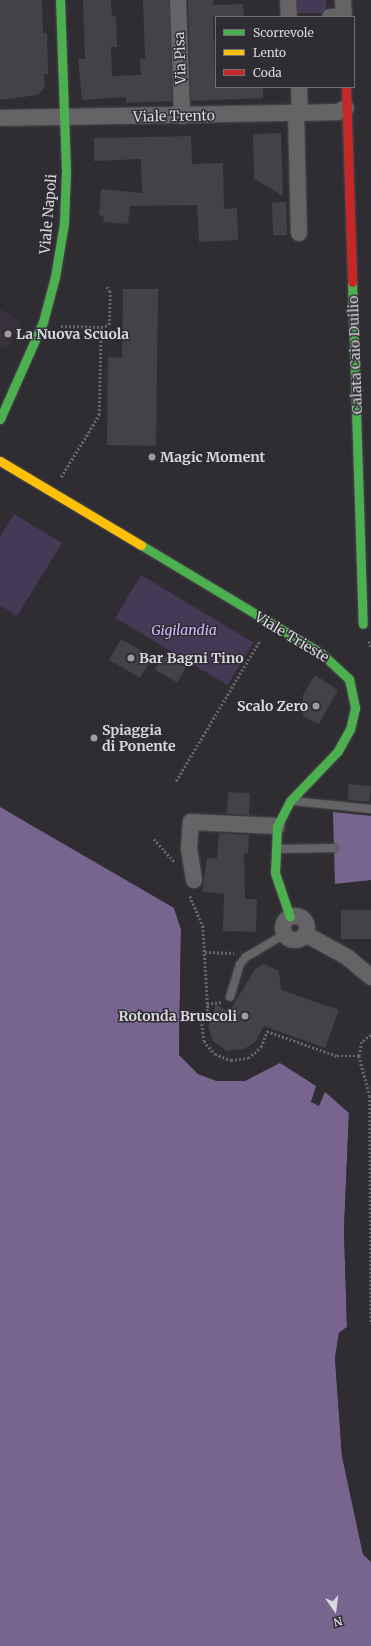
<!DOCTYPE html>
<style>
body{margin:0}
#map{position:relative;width:371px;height:1646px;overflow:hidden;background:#2f2d32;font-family:Merriweather,serif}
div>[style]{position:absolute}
.built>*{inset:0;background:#37323e}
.green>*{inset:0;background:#453a55;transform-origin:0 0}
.water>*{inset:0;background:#776590}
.pier>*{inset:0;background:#2f2d32}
.building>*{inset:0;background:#444246;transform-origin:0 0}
.path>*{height:2.5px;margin-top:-1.25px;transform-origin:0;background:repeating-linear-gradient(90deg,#676669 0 2px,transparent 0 4px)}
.roads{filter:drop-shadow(0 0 1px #4a494c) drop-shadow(0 0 1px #4a494c)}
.lane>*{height:8px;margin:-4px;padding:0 4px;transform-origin:4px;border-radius:4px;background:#656366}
.street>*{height:16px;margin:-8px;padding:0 8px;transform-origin:8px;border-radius:8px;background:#656366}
.street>.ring{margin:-8px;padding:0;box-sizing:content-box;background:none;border:16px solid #656366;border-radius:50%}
.fast>*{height:9px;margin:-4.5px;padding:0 4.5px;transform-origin:4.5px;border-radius:4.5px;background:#4caf50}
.slow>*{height:9px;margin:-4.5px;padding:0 4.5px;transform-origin:4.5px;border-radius:4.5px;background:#ffc107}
.jam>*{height:9px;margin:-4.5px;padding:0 4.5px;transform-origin:4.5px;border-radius:4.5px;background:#c62828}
.dots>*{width:11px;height:11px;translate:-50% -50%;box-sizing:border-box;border:2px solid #2f2c33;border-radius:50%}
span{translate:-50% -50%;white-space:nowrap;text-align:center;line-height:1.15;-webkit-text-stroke:3px #2f2c33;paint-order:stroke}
.street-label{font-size:14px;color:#d9d7dc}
.poi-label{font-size:14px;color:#d9d7dc;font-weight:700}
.left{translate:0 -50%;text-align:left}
.right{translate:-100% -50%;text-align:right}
.park-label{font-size:14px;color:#d3b7fe;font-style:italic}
.legend{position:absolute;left:215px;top:16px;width:140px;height:72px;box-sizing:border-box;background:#2f2c33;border:1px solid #737077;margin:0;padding:5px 7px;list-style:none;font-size:12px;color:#d9d7dc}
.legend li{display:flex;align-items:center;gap:8px;height:20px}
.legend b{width:20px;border:1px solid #737077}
.north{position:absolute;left:315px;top:1590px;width:40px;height:40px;-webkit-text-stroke:3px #2f2c33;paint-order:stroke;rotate:166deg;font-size:11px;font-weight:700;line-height:16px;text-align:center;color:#d9d7dc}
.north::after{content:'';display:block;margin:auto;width:14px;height:18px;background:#d9d7dc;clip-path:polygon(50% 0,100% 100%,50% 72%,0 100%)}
</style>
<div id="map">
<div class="built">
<div style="clip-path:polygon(0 309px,22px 322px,6px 349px,0 346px)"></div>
</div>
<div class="green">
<div style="left:294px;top:0;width:32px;height:13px"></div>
<div style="clip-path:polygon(14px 514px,62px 543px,17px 616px,0 605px,0 537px)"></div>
<div style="left:141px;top:575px;width:131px;height:50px;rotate:31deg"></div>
</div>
<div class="water">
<div style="clip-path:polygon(0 807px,174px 908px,181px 929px,179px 1054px,198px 1074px,217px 1081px,245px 1081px,280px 1063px,316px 1086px,311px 1102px,319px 1106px,325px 1092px,349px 1113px,344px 1230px,347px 1327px,339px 1333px,335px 1358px,342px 1456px,363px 1554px,371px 1562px,371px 1646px,0 1646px)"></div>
<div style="clip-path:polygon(333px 812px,371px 816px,371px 880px,335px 884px)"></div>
</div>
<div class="pier">
<div style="clip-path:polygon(173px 905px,183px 929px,181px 1054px,199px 1072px,217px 1079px,244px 1079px,271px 1066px,245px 1081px,217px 1081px,198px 1074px,179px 1055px,181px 929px)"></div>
<div style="clip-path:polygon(346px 1108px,351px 1113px,346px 1230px,349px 1327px,341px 1334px,337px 1358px,344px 1456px,365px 1553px,371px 1562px,363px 1554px,342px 1456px,335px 1358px,339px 1333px,347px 1327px,344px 1230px,349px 1113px)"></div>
</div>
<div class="building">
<div style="clip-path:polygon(0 0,42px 0,43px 33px,47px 33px,48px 74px,44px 74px,45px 87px,38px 95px,0 100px)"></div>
<div style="clip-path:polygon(83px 0,111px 0,112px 16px,116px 16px,117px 47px,111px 47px,112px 76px,141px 75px,140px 59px,145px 59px,143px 0,169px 0,172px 101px,126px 103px,126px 97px,82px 100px,78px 59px,85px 59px)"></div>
<div style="clip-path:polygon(188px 0,213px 0,213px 5px,243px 4px,244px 17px,213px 17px,215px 87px,263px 87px,263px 98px,191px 101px)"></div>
<div style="clip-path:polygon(281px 133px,283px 196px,254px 179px,253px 134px)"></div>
<div style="clip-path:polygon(191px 136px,192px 164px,223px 163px,224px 209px,237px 208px,238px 240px,199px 242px,197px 205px,130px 206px,128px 224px,103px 222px,104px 216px,99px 215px,101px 189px,142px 193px,141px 159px,94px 161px,94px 138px)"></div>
<div style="left:286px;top:202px;width:33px;height:14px;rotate:88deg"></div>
<div style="clip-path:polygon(123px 289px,158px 289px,156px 446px,107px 445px,108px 357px,122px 358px)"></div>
<div style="left:121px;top:639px;width:36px;height:24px;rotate:30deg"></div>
<div style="left:163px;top:655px;width:26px;height:17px;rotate:29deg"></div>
<div style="clip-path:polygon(315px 675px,338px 690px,319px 724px,303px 717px,303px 695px)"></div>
<div style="left:349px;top:784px;width:22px;height:16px;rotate:5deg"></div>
<div style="left:228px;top:792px;width:22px;height:22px;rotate:3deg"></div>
<div style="clip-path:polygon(219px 833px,249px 835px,248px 853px,244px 853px,245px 899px,257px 899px,256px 932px,223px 931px,224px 894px,202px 892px,207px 858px,217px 858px)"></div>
<div style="left:371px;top:910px;width:29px;height:30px;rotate:90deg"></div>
<div style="clip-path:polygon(264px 964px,279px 971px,281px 990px,339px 1010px,325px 1048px,264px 1026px,255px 1042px,244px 1049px,227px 1051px,213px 1041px,208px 1027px,216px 1004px,229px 1012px,255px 969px)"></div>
</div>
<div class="path">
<div style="left:61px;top:326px;width:40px;rotate:1.4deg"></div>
<div style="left:61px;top:477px;width:73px;rotate:-58.5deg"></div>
<div style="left:99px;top:415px;width:88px;rotate:-88.7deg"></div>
<div style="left:101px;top:327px;width:8px;rotate:-14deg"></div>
<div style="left:109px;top:325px;width:33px;rotate:-88deg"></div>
<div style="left:110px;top:292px;width:7px;rotate:-124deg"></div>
<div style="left:369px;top:641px;width:6px;rotate:72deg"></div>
<div style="left:176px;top:781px;width:164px;rotate:-59.2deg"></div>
<div style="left:154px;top:839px;width:31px;rotate:48deg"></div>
<div style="left:190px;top:896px;width:33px;rotate:67deg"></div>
<div style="left:203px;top:926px;width:83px;rotate:86.6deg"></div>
<div style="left:208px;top:1009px;width:16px;rotate:112deg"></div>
<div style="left:202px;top:1024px;width:17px;rotate:83deg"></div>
<div style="left:204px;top:1041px;width:17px;rotate:50deg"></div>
<div style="left:215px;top:1054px;width:17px;rotate:21deg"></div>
<div style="left:231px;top:1060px;width:17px;rotate:-7deg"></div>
<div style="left:248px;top:1058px;width:17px;rotate:-40deg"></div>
<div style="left:261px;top:1047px;width:17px;rotate:-69deg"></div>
<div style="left:267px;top:1031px;width:74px;rotate:19.7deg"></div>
<div style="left:337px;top:1056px;width:22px"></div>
<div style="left:205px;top:952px;width:29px;rotate:2deg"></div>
<div style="left:207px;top:1004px;width:14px;rotate:-8deg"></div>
<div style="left:371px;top:1035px;width:11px;rotate:142deg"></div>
<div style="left:362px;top:1042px;width:14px;rotate:102deg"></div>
<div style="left:359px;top:1056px;width:41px;rotate:74.6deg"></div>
<div style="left:370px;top:1096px;width:228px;rotate:89.7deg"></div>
</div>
<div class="roads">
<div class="lane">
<div style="left:293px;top:801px;width:78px;rotate:5.9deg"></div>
<div style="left:277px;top:849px;width:57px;rotate:-1deg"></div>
<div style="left:230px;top:997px;width:34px;rotate:-73deg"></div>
<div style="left:240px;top:964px;width:9px;rotate:-49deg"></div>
<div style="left:246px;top:957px;width:45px;rotate:-30.5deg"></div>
</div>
<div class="street">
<div style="left:178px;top:0;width:116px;rotate:88deg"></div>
<div style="left:288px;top:0;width:17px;rotate:87deg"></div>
<div style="left:343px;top:0;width:17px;rotate:87deg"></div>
<div style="left:330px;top:17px;width:14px"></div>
<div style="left:299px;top:87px;width:26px;rotate:88deg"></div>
<div style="left:296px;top:113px;width:120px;rotate:88.6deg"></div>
<div style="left:0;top:118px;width:296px;rotate:-1deg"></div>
<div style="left:296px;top:113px;width:42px;rotate:-1.4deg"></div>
<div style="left:338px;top:112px;width:9px;rotate:-27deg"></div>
<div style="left:194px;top:880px;width:32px;rotate:-99deg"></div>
<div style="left:189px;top:848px;width:26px;rotate:-86deg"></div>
<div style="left:191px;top:822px;width:86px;rotate:2.7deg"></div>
<div class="ring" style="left:283px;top:916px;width:8px;height:8px"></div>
<div style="left:305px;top:934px;width:48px;rotate:28.7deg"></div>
<div style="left:347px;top:957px;width:31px;rotate:40deg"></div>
</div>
<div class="fast">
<div style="left:352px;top:282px;width:342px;rotate:88.2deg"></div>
<div style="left:0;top:419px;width:106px;rotate:-66.1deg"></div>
<div style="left:43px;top:322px;width:47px;rotate:-75.1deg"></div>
<div style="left:55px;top:277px;width:55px;rotate:-80.5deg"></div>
<div style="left:64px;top:223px;width:52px;rotate:-87.8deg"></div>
<div style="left:66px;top:171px;width:171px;rotate:-92deg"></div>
<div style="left:141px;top:545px;width:210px;rotate:31deg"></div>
<div style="left:321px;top:653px;width:38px;rotate:43deg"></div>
<div style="left:349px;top:679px;width:30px;rotate:78deg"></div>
<div style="left:355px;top:708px;width:22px;rotate:103deg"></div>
<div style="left:350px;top:729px;width:26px;rotate:119deg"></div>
<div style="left:337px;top:752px;width:68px;rotate:133.8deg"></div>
<div style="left:290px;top:801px;width:28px;rotate:117deg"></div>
<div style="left:277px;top:826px;width:47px;rotate:92.4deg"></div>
<div style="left:275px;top:873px;width:46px;rotate:71.2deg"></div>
</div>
<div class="slow">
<div style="left:0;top:461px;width:164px;rotate:30.8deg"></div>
</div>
<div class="jam">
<div style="left:346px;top:87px;width:195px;rotate:88.2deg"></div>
</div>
</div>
<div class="dots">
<div style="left:8px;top:334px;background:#9e9ca0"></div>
<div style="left:152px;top:457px;background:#9e9ca0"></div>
<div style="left:131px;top:658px;background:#9e9ca0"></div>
<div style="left:316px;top:706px;background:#9e9ca0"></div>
<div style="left:94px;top:738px;background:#9e9ca0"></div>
<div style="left:245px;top:1016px;background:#9e9ca0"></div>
</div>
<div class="street-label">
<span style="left:180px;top:58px;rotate:-92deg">Via Pisa</span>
<span style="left:174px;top:116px;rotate:-1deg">Viale Trento</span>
<span style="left:48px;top:214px;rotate:-85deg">Viale Napoli</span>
<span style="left:355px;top:355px;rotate:-92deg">Calata Caio Duilio</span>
<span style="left:292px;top:637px;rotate:31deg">Viale Trieste</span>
</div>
<div class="poi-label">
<span class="left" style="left:16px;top:334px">La Nuova Scuola</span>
<span class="left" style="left:160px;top:457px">Magic Moment</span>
<span class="left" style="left:139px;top:658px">Bar Bagni Tino</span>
<span class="right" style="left:308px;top:706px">Scalo Zero</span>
<span class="left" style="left:102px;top:738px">Spiaggia<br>di Ponente</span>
<span class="right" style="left:237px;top:1016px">Rotonda Bruscoli</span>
</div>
<div class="park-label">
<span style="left:184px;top:630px">Gigilandia</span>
</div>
<ul class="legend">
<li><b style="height:5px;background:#4caf50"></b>Scorrevole</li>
<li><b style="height:5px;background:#ffc107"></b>Lento</li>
<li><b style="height:5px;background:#c62828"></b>Coda</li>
</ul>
<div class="north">N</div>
</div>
